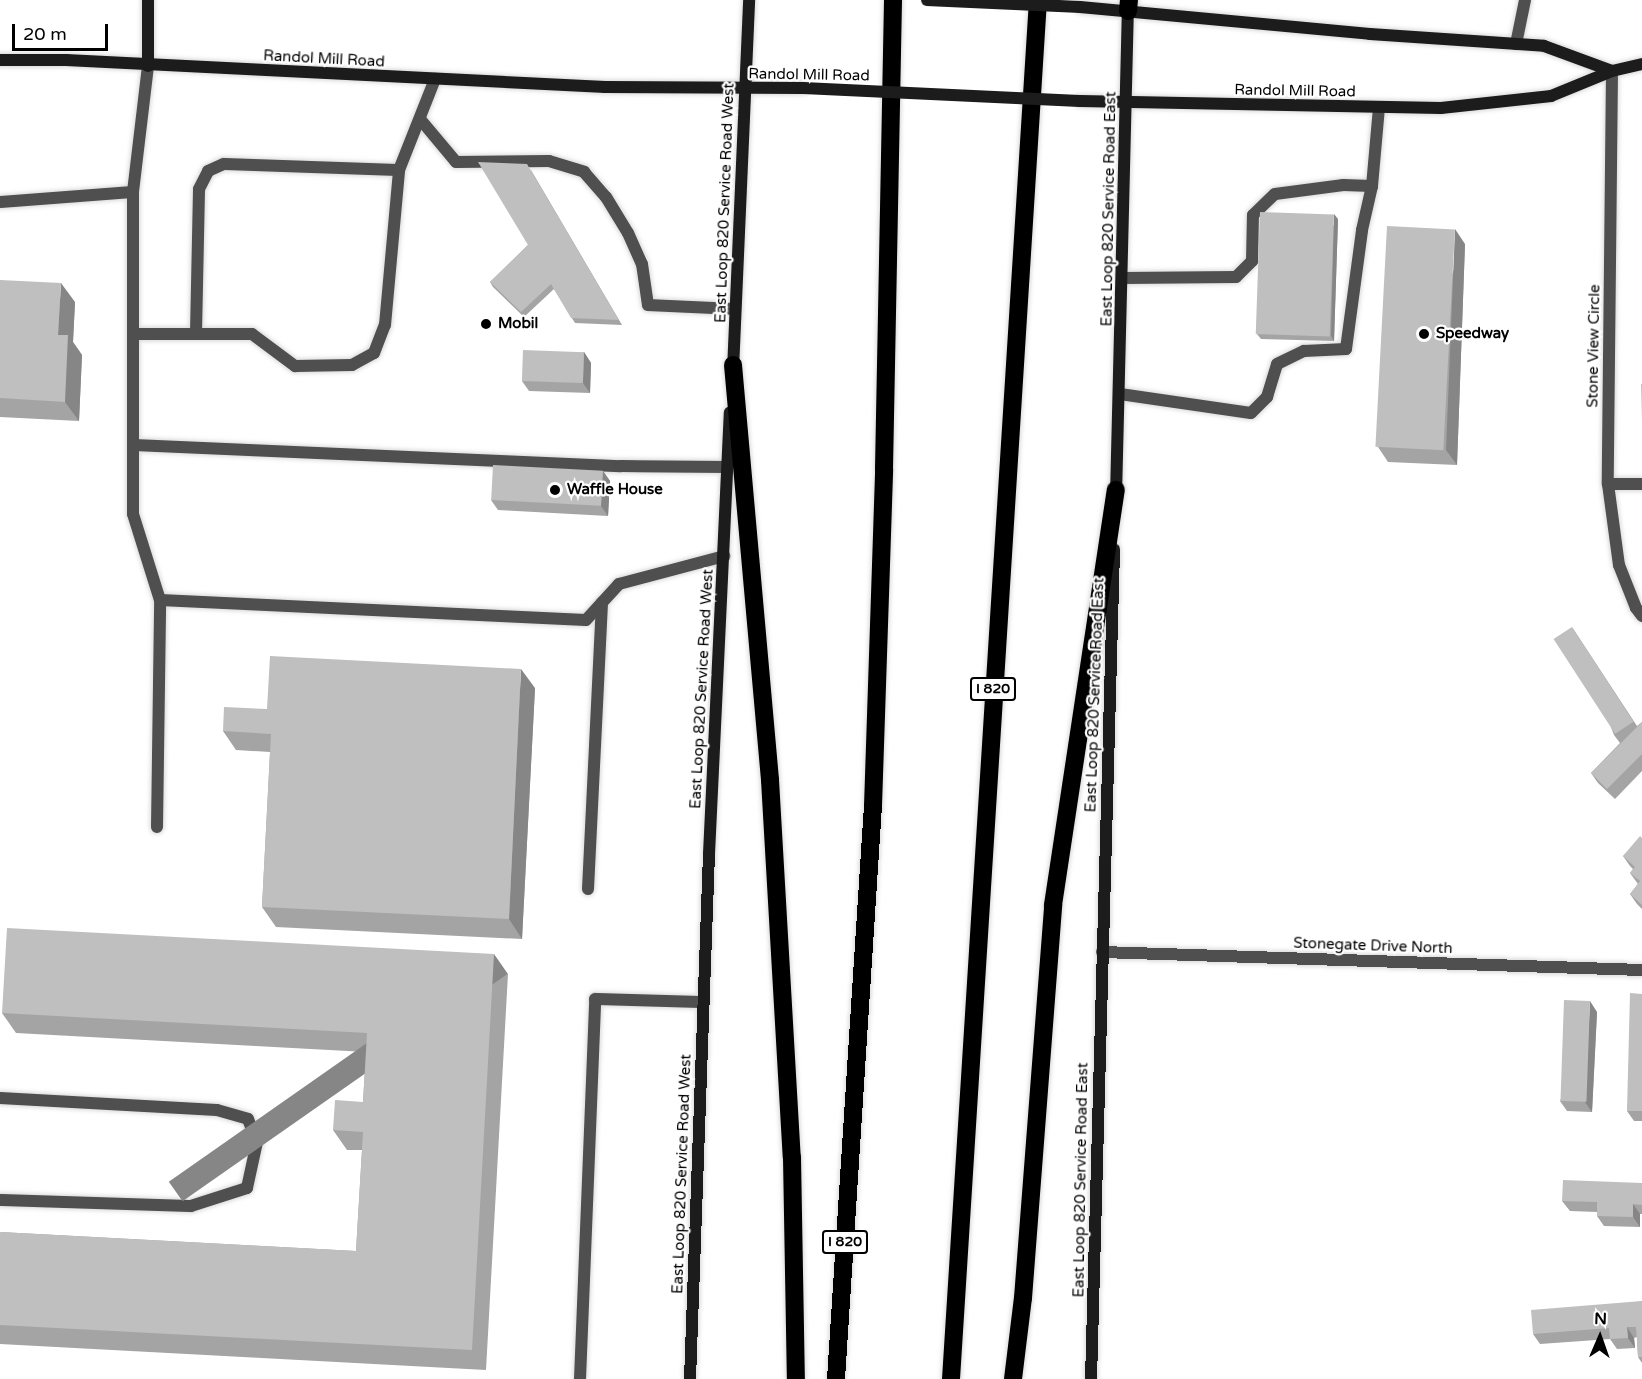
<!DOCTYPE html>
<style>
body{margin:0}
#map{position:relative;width:1642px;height:1379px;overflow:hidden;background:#fff;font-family:"Varela Round",sans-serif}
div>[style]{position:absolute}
.roads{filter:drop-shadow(0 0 2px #dbdbdb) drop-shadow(0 0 2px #dbdbdb)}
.lane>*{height:12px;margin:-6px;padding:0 6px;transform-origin:6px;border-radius:6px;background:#4f4f4f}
.street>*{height:12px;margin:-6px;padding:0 6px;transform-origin:6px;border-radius:6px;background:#4f4f4f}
.secondary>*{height:12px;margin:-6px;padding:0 6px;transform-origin:6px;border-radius:6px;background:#1c1c1c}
.highway>*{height:18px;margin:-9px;padding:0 9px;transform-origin:9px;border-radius:9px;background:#000}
.secondary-bridge>*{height:12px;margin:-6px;padding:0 6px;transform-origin:6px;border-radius:6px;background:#1c1c1c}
.wall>*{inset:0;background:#a4a4a4}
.shaded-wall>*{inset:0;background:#868686;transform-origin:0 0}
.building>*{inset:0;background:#bfbfbf;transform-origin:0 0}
.dots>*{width:16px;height:16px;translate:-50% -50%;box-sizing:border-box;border:3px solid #fff;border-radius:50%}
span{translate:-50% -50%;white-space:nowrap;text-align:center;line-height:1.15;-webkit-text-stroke:4.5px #fff;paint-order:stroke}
.shield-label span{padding:2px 4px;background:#fff;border:2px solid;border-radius:4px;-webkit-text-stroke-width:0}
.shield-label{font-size:14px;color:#000;font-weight:700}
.street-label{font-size:15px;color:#000}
.poi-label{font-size:15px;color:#000;font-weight:700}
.left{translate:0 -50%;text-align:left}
.north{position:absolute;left:1570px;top:1307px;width:60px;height:60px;-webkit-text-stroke:4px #fff;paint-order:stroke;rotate:2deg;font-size:16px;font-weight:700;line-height:24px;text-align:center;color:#000}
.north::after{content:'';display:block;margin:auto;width:21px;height:27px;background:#000;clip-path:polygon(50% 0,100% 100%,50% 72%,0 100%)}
.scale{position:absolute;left:12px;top:24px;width:96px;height:27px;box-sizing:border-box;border:3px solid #000;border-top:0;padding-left:8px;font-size:18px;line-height:21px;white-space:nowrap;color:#000;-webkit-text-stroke:4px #fff;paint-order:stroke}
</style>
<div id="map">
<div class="roads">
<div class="lane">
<div style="left:1516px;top:44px;width:45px;rotate:-78.4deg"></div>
<div style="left:148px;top:66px;width:127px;rotate:96.8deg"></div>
<div style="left:133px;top:192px;width:322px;rotate:90deg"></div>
<div style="left:133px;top:514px;width:90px;rotate:72.6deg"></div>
<div style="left:420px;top:119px;width:56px;rotate:50.1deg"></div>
<div style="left:456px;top:162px;width:93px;rotate:-0.6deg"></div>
<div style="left:549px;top:161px;width:37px;rotate:17deg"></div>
<div style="left:584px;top:172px;width:33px;rotate:49deg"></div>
<div style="left:606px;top:197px;width:42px;rotate:58.6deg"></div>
<div style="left:628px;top:233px;width:34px;rotate:66deg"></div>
<div style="left:642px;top:264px;width:41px;rotate:81.7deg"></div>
<div style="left:648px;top:305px;width:87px;rotate:2.6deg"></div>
<div style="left:0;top:202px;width:133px;rotate:-4.3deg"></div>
<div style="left:1123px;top:278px;width:113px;rotate:-0.5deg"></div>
<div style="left:1236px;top:277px;width:23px;rotate:-45deg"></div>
<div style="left:1252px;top:261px;width:46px;rotate:-88.8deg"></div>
<div style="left:1253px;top:215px;width:30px;rotate:-44deg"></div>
<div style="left:1275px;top:194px;width:69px;rotate:-7.5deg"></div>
<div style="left:1343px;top:185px;width:29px;rotate:2deg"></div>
<div style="left:1372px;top:186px;width:79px;rotate:-84.9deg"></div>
<div style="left:196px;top:333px;width:144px;rotate:-88.8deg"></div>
<div style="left:199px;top:189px;width:20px;rotate:-63deg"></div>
<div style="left:208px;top:171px;width:17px;rotate:-24deg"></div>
<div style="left:224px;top:164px;width:175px;rotate:2deg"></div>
<div style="left:133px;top:334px;width:119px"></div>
<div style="left:252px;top:334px;width:54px;rotate:36.7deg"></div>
<div style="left:295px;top:366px;width:57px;rotate:-1deg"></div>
<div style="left:352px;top:365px;width:25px;rotate:-29deg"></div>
<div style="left:374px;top:353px;width:30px;rotate:-69deg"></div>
<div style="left:385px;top:325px;width:156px;rotate:-84.8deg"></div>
<div style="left:399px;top:170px;width:98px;rotate:-68.4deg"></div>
<div style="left:1120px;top:394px;width:132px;rotate:8.3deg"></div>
<div style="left:1251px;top:413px;width:23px;rotate:-45deg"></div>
<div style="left:1267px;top:397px;width:34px;rotate:-73deg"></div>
<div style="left:1277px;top:364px;width:30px;rotate:-26deg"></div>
<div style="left:1304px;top:351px;width:42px;rotate:-2.7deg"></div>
<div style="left:1346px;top:349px;width:120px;rotate:-82.3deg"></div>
<div style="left:1362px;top:230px;width:45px;rotate:-77.2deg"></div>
<div style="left:134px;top:445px;width:487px;rotate:2.5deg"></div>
<div style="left:621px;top:466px;width:106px;rotate:0.5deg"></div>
<div style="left:157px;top:827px;width:227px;rotate:-89.2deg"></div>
<div style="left:160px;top:600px;width:426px;rotate:2.7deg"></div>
<div style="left:586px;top:620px;width:49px;rotate:-47.5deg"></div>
<div style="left:619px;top:584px;width:109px;rotate:-14.9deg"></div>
<div style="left:588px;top:889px;width:287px;rotate:-87.2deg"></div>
<div style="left:0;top:1098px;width:217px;rotate:3.2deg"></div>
<div style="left:217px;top:1110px;width:32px;rotate:16deg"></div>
<div style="left:248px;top:1119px;width:25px;rotate:69deg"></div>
<div style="left:257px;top:1142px;width:47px;rotate:102.3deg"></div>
<div style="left:247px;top:1188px;width:59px;rotate:162.2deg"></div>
<div style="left:191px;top:1206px;width:191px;rotate:-178.2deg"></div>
<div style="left:580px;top:1379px;width:380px;rotate:-87.7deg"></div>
<div style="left:595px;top:999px;width:108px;rotate:1.6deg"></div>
</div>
<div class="street">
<div style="left:1612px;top:71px;width:413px;rotate:90.6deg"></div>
<div style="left:1608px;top:484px;width:82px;rotate:82.3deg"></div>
<div style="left:1619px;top:565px;width:46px;rotate:68.4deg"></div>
<div style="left:1636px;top:608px;width:10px;rotate:53deg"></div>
<div style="left:1608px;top:484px;width:34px"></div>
<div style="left:1102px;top:952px;width:540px;rotate:1.91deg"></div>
</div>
<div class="secondary">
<div style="left:148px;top:0;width:66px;rotate:90deg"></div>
<div style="left:1080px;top:7px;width:291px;rotate:5.3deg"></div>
<div style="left:1370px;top:34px;width:174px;rotate:3.9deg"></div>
<div style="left:1544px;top:46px;width:72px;rotate:20.2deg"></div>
<div style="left:0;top:60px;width:66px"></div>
<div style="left:66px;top:60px;width:540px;rotate:2.87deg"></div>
<div style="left:605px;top:87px;width:198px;rotate:0.3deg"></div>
<div style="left:1080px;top:101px;width:361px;rotate:1.1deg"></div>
<div style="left:1441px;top:108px;width:111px;rotate:-6.2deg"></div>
<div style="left:1551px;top:96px;width:66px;rotate:-22.3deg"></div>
<div style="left:1612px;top:71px;width:31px;rotate:-13deg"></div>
<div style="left:733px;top:370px;width:370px;rotate:-87.5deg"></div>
<div style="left:1116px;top:496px;width:485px;rotate:-88.6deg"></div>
<div style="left:690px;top:1379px;width:525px;rotate:-87.93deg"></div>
<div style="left:709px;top:854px;width:442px;rotate:-87.3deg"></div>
<div style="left:1091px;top:1379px;width:830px;rotate:-88.41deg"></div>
</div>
<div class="highway">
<div style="left:1128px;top:11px;width:11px;rotate:-85deg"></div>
<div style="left:733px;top:365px;width:417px;rotate:84.9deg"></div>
<div style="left:770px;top:780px;width:378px;rotate:86.7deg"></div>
<div style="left:792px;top:1157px;width:222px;rotate:89deg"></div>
<div style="left:836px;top:1379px;width:574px;rotate:-86.31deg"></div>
<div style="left:873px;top:806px;width:337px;rotate:-88.1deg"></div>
<div style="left:884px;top:469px;width:469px;rotate:-88.9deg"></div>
<div style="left:951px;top:1379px;width:1382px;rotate:-86.39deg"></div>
<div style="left:1013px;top:1379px;width:82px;rotate:-83deg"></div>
<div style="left:1023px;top:1298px;width:394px;rotate:-85.6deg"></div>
<div style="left:1053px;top:905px;width:420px;rotate:-81.4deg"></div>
</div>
</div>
<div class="secondary-bridge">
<div style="left:927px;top:0;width:153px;rotate:2.6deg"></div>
<div style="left:803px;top:88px;width:277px;rotate:2.7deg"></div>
</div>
<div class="wall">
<div style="clip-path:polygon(531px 170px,622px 325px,575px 323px,554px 289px,524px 317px,493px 287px,490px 282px,528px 245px)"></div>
<div style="clip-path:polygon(1338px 219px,1334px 341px,1261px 339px,1257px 334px)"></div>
<div style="clip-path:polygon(1465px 244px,1457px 465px,1388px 462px,1378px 447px)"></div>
<div style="clip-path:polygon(0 280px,75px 302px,73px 342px,82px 355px,79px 421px,0 417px)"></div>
<div style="clip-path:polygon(584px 352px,591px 363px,590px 393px,529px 391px,522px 381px)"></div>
<div style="clip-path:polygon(603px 471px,610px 481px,608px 516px,498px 510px,491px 500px)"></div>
<div style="clip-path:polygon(1572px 627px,1637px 726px,1642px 722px,1642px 771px,1615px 799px,1598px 783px,1591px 773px,1620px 743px,1614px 735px)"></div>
<div style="clip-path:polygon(535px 688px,522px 939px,276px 927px,262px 907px,270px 752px,236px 750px,223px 731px,267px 709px)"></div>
<div style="clip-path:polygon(1642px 838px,1642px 909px,1637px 904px,1630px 894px,1638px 884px,1630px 873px,1633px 869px,1630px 866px,1623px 856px)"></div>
<div style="clip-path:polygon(508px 974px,486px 1370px,0 1344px,0 1232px,356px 1251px,362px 1150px,347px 1150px,333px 1130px,363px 1102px,366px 1052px,16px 1033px,2px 1013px)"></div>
<div style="clip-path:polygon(1642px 994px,1642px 1121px,1634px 1121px,1627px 1111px)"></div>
<div style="clip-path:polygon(1597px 1012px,1592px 1112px,1567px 1111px,1560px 1101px)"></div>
<div style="clip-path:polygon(1642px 1183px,1642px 1214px,1640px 1214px,1640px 1227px,1604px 1226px,1597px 1216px,1597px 1212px,1570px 1211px,1562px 1201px)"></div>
<div style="clip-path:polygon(1642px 1301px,1642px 1363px,1638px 1357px,1637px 1337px,1634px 1338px,1635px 1348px,1617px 1349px,1610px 1339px,1540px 1344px,1533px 1334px)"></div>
</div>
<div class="shaded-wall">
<div style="clip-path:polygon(1334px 214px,1338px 219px,1334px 341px,1331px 336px)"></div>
<div style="clip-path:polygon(1455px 229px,1465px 244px,1457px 465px,1446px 450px)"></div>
<div style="clip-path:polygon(61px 283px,75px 302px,73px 342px,82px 355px,79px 421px,65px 402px,58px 335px)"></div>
<div style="clip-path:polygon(584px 352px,591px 363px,590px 393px,583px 383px)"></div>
<div style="clip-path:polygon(603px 471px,610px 481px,608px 516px,601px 506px)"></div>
<div style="clip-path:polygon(521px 669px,535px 688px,522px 939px,509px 919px)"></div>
<div style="left:494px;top:954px;width:24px;height:397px;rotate:55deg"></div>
<div style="clip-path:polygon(1590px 1001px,1597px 1012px,1592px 1112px,1585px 1102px)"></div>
<div style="clip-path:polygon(1633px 1204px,1640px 1214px,1640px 1227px,1633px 1217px)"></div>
<div style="clip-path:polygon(1627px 1327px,1634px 1338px,1635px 1348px,1628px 1338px)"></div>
</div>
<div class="building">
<div style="clip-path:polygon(478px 162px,527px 164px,619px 320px,571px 318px,551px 284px,521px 312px,490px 282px,528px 245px)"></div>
<div style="left:1260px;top:212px;width:74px;height:122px;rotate:2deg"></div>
<div style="left:1387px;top:226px;width:68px;height:221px;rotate:3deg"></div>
<div style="clip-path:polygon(0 280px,61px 283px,58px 335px,68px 335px,65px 402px,0 398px)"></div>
<div style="left:523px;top:350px;width:61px;height:31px;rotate:2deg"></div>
<div style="clip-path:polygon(1641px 384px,1642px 384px,1642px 420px)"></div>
<div style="left:493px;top:465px;width:110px;height:35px;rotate:3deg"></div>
<div style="left:1572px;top:627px;width:113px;height:22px;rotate:57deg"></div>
<div style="clip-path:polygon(270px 656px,521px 669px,509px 919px,262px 907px,271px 734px,223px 731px,224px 707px,267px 709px)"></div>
<div style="clip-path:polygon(1642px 722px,1642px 754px,1607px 789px,1591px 773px)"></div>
<div style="clip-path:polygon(1640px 836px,1642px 838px,1642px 905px,1630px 894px,1640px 881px,1630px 873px,1635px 867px,1623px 856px)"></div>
<div style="clip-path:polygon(7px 928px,494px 954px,472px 1350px,0 1325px,0 1232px,356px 1251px,363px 1132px,333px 1130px,335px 1100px,363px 1102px,367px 1033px,2px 1013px)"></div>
<div style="clip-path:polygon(1630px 993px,1642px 994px,1642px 1111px,1627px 1111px)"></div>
<div style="left:1564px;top:1000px;width:26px;height:101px;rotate:2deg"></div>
<div style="clip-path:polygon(1563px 1180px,1642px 1183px,1642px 1205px,1633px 1204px,1633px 1217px,1597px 1216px,1597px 1202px,1562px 1201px)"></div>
<div style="clip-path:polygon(1642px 1301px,1642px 1357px,1638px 1357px,1636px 1327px,1627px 1327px,1628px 1338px,1610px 1339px,1609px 1328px,1533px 1334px,1531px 1310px)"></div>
</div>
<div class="dots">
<div style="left:486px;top:324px;background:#000"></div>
<div style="left:1424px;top:334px;background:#000"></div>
<div style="left:555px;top:490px;background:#000"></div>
</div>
<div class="shield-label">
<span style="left:993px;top:689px">I 820</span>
<span style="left:845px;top:1242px">I 820</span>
</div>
<div class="street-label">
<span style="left:324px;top:59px;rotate:3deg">Randol Mill Road</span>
<span style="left:809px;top:75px;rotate:1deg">Randol Mill Road</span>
<span style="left:1295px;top:91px;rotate:1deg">Randol Mill Road</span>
<span style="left:725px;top:203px;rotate:-88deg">East Loop 820 Service Road West</span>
<span style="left:1109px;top:209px;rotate:-89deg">East Loop 820 Service Road East</span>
<span style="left:1594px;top:346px;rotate:-89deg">Stone View Circle</span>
<span style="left:702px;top:689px;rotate:-87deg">East Loop 820 Service Road West</span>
<span style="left:1095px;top:695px;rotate:-88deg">East Loop 820 Service Road East</span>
<span style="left:1373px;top:946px;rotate:2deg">Stonegate Drive North</span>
<span style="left:682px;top:1174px;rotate:-88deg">East Loop 820 Service Road West</span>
<span style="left:1081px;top:1180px;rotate:-89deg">East Loop 820 Service Road East</span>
</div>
<div class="poi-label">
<span class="left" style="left:498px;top:324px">Mobil</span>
<span class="left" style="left:1436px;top:334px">Speedway</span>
<span class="left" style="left:567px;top:490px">Waffle House</span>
</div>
<div class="north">N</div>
<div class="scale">20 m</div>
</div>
